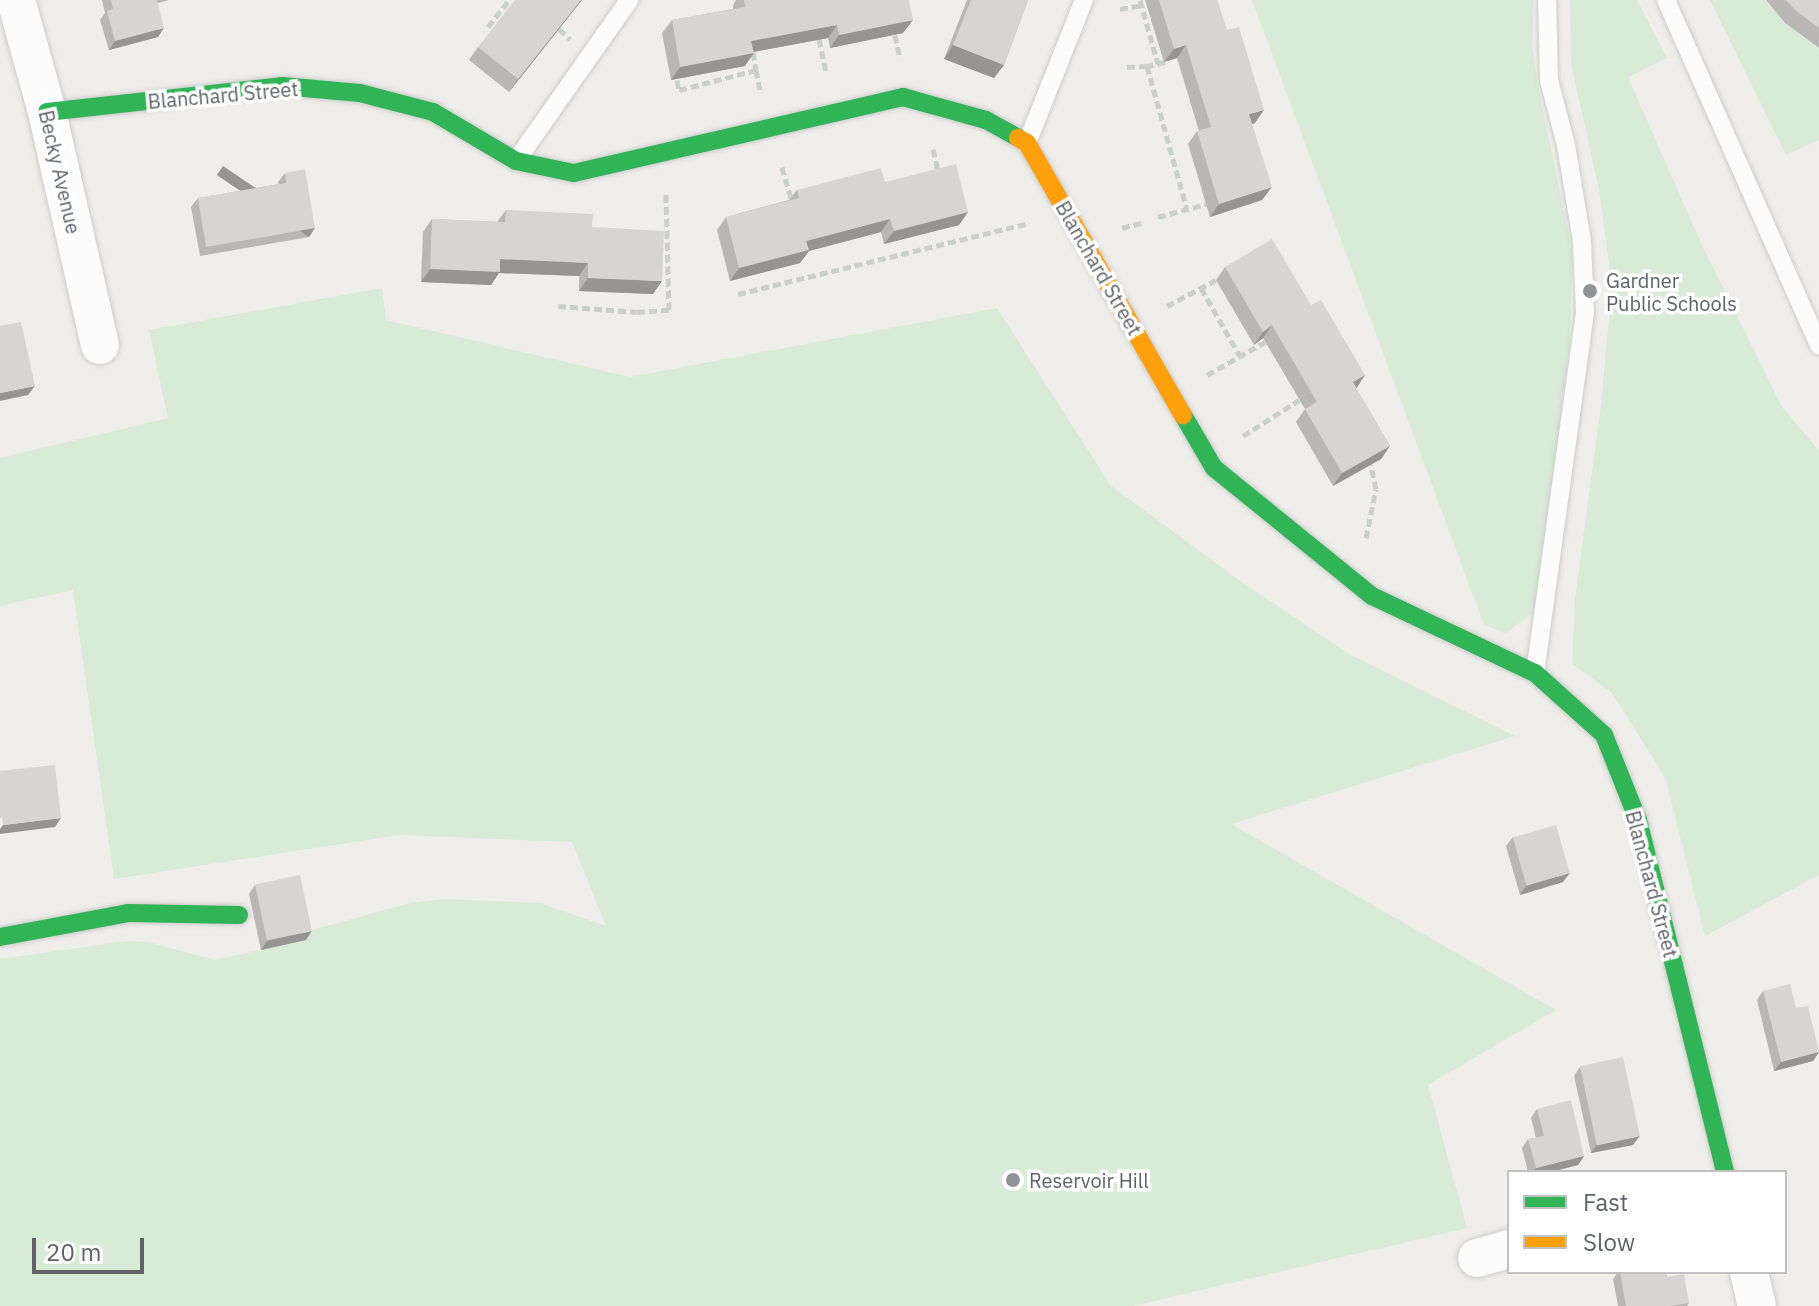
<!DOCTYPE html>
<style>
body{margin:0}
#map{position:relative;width:1819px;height:1306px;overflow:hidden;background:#efeeea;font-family:"IBM Plex Sans",sans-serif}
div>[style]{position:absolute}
.green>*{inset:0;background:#d8ebd6}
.path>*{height:5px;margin-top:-2.5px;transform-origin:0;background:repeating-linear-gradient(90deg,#cacfcc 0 8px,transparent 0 12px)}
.roads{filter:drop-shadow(0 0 2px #cbcccc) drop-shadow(0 0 2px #cbcccc)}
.lane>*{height:18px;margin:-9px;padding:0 9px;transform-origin:9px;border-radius:9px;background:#fdfcfc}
.street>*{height:38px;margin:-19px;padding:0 19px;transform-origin:19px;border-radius:19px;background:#fdfcfc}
.fast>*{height:18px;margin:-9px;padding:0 9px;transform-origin:9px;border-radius:9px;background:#30b455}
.slow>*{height:18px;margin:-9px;padding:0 9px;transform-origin:9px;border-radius:9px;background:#ff9f0a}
.wall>*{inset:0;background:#b8b7b5}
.shaded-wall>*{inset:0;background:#969594;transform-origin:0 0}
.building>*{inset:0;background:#d6d5d3;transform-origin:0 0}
.dots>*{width:22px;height:22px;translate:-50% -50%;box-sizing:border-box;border:4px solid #fff;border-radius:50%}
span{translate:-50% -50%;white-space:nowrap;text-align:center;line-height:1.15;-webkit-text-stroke:7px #fff;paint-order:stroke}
.street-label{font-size:20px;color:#5f6368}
.poi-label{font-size:20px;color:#5f6368}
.left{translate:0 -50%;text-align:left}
.legend{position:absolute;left:1507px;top:1170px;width:280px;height:104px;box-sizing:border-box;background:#fff;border:2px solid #bfc1c3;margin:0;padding:10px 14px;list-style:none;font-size:24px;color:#5f6368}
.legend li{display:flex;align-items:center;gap:16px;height:40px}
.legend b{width:40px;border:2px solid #bfc1c3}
.scale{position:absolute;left:32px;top:1238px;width:112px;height:36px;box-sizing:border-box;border:4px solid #5f6368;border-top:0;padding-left:10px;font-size:24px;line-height:28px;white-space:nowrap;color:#5f6368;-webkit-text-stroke:6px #fff;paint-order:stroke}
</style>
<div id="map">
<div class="green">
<div style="clip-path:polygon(1252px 0,1534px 0,1532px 45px,1538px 87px,1572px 251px,1570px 342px,1538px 597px,1533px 613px,1506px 633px,1484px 625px)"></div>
<div style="clip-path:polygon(1570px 0,1637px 0,1667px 58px,1628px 77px,1700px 241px,1782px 407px,1819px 451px,1819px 875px,1705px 936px,1665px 777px,1611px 692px,1572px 664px,1575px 599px,1601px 405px,1609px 319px,1609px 263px,1599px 189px,1571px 64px)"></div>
<div style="clip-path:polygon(1710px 0,1765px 0,1785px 23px,1819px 49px,1819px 140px,1786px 155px)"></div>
<div style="clip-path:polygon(382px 288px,386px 320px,630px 377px,997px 308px,1111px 486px,1239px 580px,1349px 654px,1515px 736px,1231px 824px,1556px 1010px,1428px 1085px,1467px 1228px,1133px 1306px,0 1306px,0 959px,127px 941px,148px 942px,215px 960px,306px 940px,305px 932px,410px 903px,444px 899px,540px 903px,606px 926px,572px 842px,399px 835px,114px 879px,73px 590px,0 606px,0 458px,168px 418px,149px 330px)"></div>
</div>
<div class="path">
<div style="left:1140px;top:0;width:66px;rotate:74.3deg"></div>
<div style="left:1120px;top:9px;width:22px;rotate:-10deg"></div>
<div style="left:488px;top:27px;width:34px;rotate:-52deg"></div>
<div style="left:559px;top:29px;width:15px;rotate:42deg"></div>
<div style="left:895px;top:35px;width:24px;rotate:78deg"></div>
<div style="left:819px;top:39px;width:35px;rotate:78deg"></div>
<div style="left:753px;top:52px;width:18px;rotate:81deg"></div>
<div style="left:1165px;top:62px;width:18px;rotate:167deg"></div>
<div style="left:1147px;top:66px;width:148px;rotate:74.4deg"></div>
<div style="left:1127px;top:67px;width:20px;rotate:-3deg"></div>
<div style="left:677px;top:80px;width:10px;rotate:79deg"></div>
<div style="left:679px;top:90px;width:80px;rotate:-14.6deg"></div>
<div style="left:756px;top:70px;width:21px;rotate:79deg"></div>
<div style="left:933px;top:149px;width:26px;rotate:77deg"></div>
<div style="left:782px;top:167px;width:36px;rotate:74deg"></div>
<div style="left:1158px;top:217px;width:50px;rotate:-15.2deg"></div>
<div style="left:1122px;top:228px;width:20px;rotate:-15deg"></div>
<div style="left:1201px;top:288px;width:78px;rotate:60.2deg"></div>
<div style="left:738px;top:294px;width:300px;rotate:-13.7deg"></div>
<div style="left:558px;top:306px;width:79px;rotate:4.3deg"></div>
<div style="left:637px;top:312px;width:32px;rotate:-4deg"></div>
<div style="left:669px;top:310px;width:116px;rotate:-91.5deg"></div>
<div style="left:1167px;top:306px;width:55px;rotate:-28deg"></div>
<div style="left:1207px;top:375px;width:67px;rotate:-29.6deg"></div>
<div style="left:1243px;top:436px;width:67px;rotate:-32.7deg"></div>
<div style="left:1366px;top:538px;width:50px;rotate:-78.5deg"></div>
<div style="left:1376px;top:489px;width:25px;rotate:-102deg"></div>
</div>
<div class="roads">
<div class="lane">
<div style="left:1666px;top:0;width:378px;rotate:66.1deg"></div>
<div style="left:1027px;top:143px;width:154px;rotate:-68.3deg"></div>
<div style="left:516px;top:161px;width:197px;rotate:-54.9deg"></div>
<div style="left:1535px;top:673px;width:363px;rotate:-82.1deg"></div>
<div style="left:1585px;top:313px;width:72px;rotate:-92.4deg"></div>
<div style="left:1582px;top:241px;width:97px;rotate:-99.5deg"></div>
<div style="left:1566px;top:145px;width:67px;rotate:-104.7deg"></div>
<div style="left:1549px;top:80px;width:80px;rotate:-91.4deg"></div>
</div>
<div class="street">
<div style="left:16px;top:0;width:116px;rotate:74.5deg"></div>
<div style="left:47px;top:112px;width:239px;rotate:77.2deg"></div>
<div style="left:1477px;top:1258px;width:33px;rotate:-16deg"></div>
<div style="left:1749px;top:1272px;width:35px;rotate:77deg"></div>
</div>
<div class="fast">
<div style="left:47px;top:112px;width:236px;rotate:-6.3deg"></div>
<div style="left:282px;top:86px;width:78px;rotate:5.1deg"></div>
<div style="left:360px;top:93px;width:75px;rotate:14.6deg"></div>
<div style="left:433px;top:112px;width:96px;rotate:30.6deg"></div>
<div style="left:516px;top:161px;width:59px;rotate:11.7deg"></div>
<div style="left:574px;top:173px;width:338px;rotate:-13deg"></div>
<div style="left:903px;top:97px;width:86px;rotate:15.5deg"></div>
<div style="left:986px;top:120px;width:37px;rotate:29deg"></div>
<div style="left:1183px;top:415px;width:61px;rotate:59.7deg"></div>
<div style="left:1214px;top:468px;width:203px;rotate:39deg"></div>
<div style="left:1372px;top:596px;width:180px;rotate:25.3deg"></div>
<div style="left:1535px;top:673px;width:93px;rotate:41.9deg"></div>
<div style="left:1604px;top:735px;width:92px;rotate:68.2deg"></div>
<div style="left:1638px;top:820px;width:363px;rotate:76.1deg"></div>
<div style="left:0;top:937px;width:130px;rotate:-10.6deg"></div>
<div style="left:128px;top:913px;width:111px;rotate:1deg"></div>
</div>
<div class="slow">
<div style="left:1018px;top:138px;width:10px;rotate:29deg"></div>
<div style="left:1027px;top:143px;width:314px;rotate:60.2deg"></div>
</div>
</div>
<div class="wall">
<div style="clip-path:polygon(102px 0,169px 0,158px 3px,158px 37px,109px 50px,100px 20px,105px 13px)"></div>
<div style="clip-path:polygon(582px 0,509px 92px,469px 60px,478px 47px)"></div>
<div style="clip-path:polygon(736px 0,909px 0,903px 33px,830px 48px,828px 38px,754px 52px,745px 66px,671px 80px,662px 33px,672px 20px,733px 9px,733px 5px)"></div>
<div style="clip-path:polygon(967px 0,1028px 0,1004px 65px,994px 78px,944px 59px)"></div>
<div style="clip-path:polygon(1145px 0,1217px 0,1255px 123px,1252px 124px,1262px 200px,1210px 217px,1188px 144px,1197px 131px,1199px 131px,1177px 58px,1164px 62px)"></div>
<div style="clip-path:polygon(1766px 0,1819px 0,1819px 48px,1785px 23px)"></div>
<div style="clip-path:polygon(285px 173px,315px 228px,309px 237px,200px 256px,191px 207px,198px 198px,279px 184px,278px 182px)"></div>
<div style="clip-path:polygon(885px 182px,968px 212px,959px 225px,884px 244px,881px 232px,809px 251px,800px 263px,730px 281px,717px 230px,726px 217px,789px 200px,797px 190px)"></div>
<div style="clip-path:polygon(506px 210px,592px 227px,653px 294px,579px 291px,579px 276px,499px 273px,491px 285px,421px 282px,423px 232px,432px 219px,497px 222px)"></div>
<div style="clip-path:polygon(1225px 267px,1311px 305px,1365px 375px,1356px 388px,1390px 446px,1381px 459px,1333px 486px,1296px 422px,1305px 409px,1263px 338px,1254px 345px,1216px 280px)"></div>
<div style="clip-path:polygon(1513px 837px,1563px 882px,1520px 895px,1506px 846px)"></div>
<div style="clip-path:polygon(255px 885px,306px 940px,261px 950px,249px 894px)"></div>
<div style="clip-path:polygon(1763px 991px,1796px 1008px,1819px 1052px,1813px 1061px,1774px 1071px,1757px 1000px)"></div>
<div style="clip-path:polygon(1580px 1067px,1633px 1145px,1591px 1153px,1574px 1076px)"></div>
<div style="clip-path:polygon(1537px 1109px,1584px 1156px,1578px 1165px,1551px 1172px,1528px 1172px,1522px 1148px,1528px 1139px,1536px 1138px,1531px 1118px)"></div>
<div style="clip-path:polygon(1618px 1272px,1666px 1272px,1667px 1277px,1689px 1303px,1687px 1306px,1618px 1306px,1613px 1279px)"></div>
</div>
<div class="shaded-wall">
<div style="clip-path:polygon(581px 0,582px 0,509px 92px,518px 79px)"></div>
<div style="clip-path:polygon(913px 20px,903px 33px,830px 48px,839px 35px)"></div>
<div style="clip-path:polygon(837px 25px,828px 38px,742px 54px,751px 41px)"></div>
<div style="clip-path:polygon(164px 28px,158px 37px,109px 50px,115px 41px)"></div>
<div style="clip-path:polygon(953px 45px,1004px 65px,994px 78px,944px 59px)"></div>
<div style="clip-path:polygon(1186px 45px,1177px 58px,1164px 62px,1174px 49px)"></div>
<div style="clip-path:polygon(754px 53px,745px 66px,671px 80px,680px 67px)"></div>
<div style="clip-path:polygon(1264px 110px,1255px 123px,1240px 128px,1249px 114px)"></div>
<div style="clip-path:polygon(1272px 187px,1262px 200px,1210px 217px,1219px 204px)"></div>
<div style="clip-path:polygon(968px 212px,959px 225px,884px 244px,894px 231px)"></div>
<div style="clip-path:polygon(890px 219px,881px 232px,809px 251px,800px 263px,730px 281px,739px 268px,806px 241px)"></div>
<div style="left:315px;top:228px;width:11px;height:111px;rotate:124deg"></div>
<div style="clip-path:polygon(500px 259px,588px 263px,579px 276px,499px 273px,491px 285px,421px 282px,430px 269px)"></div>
<div style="clip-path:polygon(588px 278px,662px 281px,653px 294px,579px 291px)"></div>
<div style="clip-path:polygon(1272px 325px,1263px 338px,1254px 345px,1263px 332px)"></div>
<div style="clip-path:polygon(1365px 375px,1356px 389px,1353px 382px)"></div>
<div style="clip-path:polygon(35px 386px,28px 395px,0 401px,0 393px)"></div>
<div style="clip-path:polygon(1390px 446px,1381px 459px,1333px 486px,1342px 473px)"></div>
<div style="clip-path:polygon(61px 818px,55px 827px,0 834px,0 829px,3px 825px)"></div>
<div style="clip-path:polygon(1570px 873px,1563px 882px,1520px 895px,1526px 886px)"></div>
<div style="clip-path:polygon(312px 931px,306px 940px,261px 950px,267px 941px)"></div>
<div style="clip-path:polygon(1819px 1052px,1813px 1061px,1774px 1071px,1781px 1062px)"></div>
<div style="clip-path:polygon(1640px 1136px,1633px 1145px,1591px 1153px,1597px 1144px)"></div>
<div style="clip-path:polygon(1584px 1156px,1578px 1165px,1551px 1172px,1533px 1172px,1536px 1168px)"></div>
</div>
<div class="building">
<div style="clip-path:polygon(111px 0,157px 0,164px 28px,115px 41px,107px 11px,113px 9px)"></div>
<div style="clip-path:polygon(515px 0,581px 0,518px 79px,478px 47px)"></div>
<div style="clip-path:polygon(744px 0,909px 0,913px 20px,839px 35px,837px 25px,751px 41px,754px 53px,680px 67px,672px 20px,745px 7px)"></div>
<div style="clip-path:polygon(971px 0,1028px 0,1004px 65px,953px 45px)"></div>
<div style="clip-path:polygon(1159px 0,1217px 0,1227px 30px,1239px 27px,1264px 110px,1249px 114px,1272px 187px,1219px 204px,1197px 131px,1211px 127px,1186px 45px,1174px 49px)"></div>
<div style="clip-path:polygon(1786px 0,1819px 0,1819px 28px,1795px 10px)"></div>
<div style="clip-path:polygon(956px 164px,968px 212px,894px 231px,890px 219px,806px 241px,809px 250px,739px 268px,726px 217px,799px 198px,797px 190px,881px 168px,885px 182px)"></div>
<div style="clip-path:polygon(305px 169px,315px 228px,206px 247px,198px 198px,286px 183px,285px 173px)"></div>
<div style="clip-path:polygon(506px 210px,593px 214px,592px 227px,664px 231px,662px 281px,588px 278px,588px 263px,500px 259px,500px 272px,430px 269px,432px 219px,505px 222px)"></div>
<div style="clip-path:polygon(1272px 239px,1311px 305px,1321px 300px,1365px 375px,1353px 382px,1390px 446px,1342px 473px,1305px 409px,1317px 402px,1272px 325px,1263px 332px,1225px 267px)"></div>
<div style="clip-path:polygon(21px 322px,35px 386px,0 393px,0 326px)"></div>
<div style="clip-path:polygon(55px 765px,61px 818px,3px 825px,2px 818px,0 818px,0 771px)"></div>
<div style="left:1556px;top:825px;width:50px;height:45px;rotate:74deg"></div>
<div style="left:300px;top:875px;width:57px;height:46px;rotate:78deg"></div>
<div style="clip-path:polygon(1790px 984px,1796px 1008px,1808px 1006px,1819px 1052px,1781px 1062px,1763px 991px)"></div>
<div style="left:1623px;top:1057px;width:81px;height:44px;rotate:78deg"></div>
<div style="clip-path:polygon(1571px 1100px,1584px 1156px,1536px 1168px,1528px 1139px,1544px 1136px,1537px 1109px)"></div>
<div style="clip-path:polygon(1620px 1272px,1666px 1272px,1667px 1277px,1684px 1274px,1689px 1303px,1670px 1306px,1626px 1306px)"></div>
</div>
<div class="dots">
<div style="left:1590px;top:291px;background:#919496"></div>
<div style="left:1013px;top:1180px;background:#919496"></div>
</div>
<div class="street-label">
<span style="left:223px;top:95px;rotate:-5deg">Blanchard Street</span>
<span style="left:60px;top:172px;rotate:77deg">Becky Avenue</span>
<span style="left:1099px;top:268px;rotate:60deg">Blanchard Street</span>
<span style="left:1652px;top:884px;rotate:75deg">Blanchard Street</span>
</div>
<div class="poi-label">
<span class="left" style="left:1606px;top:292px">Gardner<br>Public Schools</span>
<span class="left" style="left:1029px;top:1180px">Reservoir Hill</span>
</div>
<ul class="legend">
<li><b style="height:10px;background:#30b455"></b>Fast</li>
<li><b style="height:10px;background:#ff9f0a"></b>Slow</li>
</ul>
<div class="scale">20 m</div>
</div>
